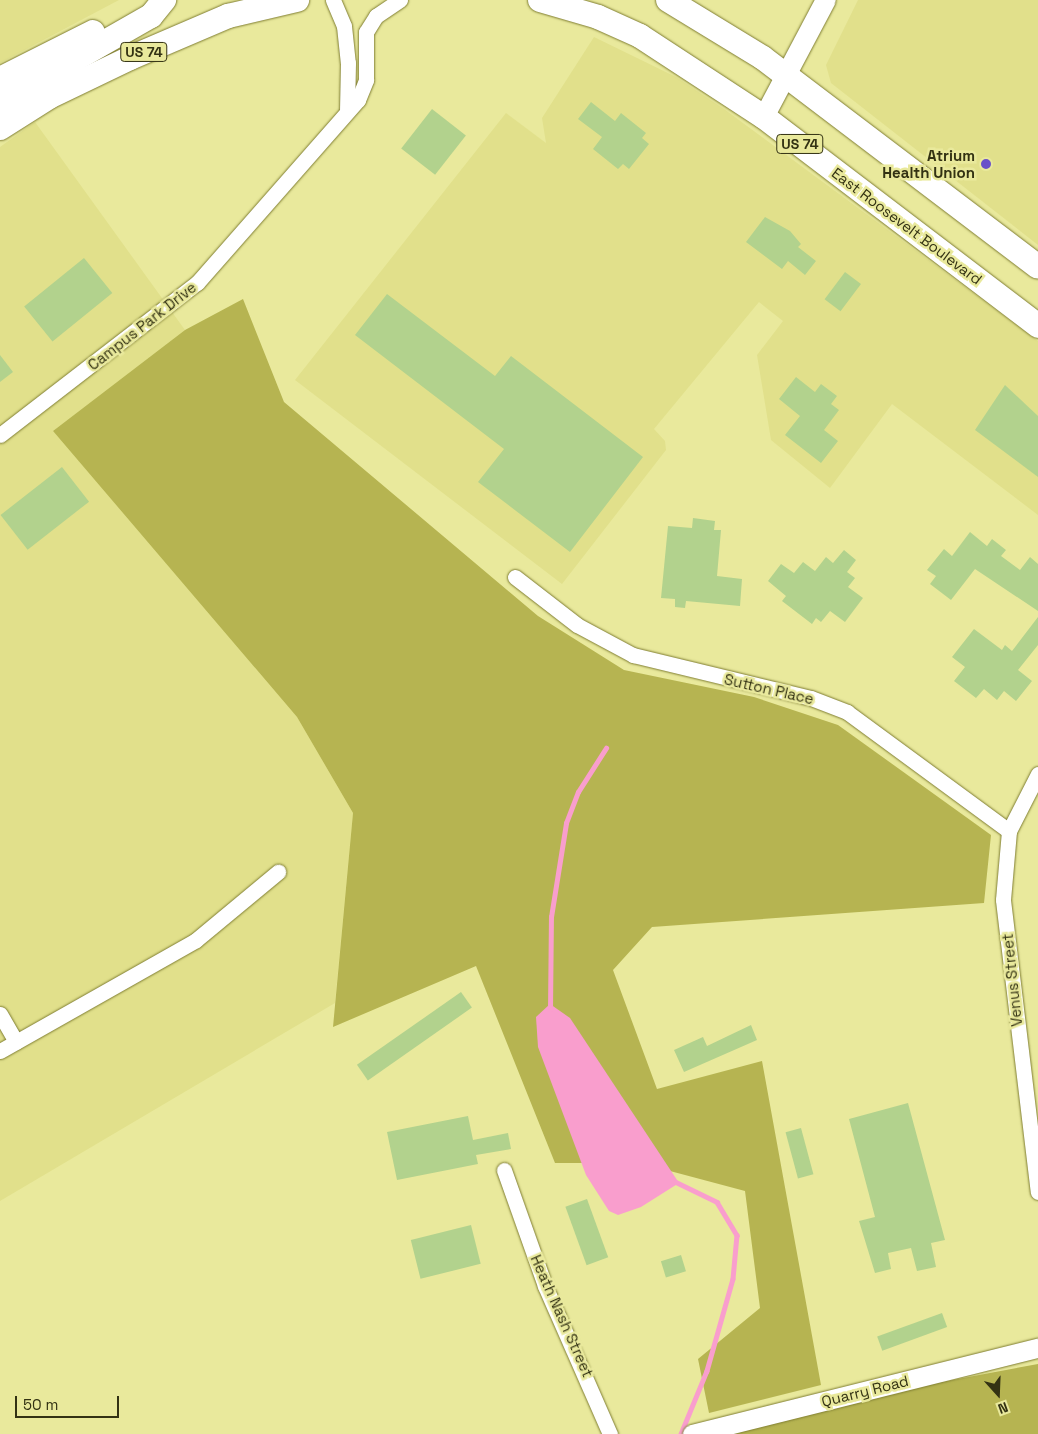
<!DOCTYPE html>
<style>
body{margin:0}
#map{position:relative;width:1038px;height:1434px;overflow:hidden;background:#e9e99c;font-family:"Space Grotesk",sans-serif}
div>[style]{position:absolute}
.built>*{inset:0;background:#e1e08b}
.forest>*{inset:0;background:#b6b451}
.water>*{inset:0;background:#f99ecd}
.stream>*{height:4.5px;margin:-2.25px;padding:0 2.25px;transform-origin:2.25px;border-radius:2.25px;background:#f99ecd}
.building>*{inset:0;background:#b2d28d;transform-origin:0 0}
.roads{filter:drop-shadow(0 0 1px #7f7d32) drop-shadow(0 0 1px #7f7d32)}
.minor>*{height:15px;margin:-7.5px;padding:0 7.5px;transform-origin:7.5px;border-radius:7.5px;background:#fff}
.tertiary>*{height:19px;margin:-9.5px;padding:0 9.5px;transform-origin:9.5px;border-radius:9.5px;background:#fff}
.secondary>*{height:20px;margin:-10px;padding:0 10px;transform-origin:10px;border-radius:10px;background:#fff}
.trunk>*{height:24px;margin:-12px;padding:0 12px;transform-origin:12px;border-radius:12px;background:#fff}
.dots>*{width:14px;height:14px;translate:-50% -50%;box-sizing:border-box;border:2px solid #e9e99c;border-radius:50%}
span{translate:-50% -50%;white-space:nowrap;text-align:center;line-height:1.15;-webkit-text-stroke:5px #e9e99c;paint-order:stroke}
.shield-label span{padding:1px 4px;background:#e9e99c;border:1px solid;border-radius:4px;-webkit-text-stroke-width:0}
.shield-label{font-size:14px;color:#333213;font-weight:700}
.poi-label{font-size:15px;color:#333213;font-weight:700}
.right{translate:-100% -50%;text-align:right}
.street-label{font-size:15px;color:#333213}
.north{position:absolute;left:973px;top:1369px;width:50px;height:50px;-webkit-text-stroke:4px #e9e99c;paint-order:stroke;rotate:160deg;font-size:14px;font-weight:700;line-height:20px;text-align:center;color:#333213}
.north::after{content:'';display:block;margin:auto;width:18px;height:22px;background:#333213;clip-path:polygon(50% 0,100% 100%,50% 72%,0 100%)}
.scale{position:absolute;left:15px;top:1396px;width:104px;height:22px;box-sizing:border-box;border:2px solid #333213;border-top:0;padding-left:6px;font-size:15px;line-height:18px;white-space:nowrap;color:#333213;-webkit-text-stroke:4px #e9e99c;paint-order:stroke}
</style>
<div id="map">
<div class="built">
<div style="clip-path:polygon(0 0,119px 0,0 63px)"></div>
<div style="clip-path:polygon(858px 0,1038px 0,1038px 245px,831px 83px,826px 65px)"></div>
<div style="clip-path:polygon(594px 37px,676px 77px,724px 109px,1038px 341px,1038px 515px,892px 404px,830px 488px,771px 440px,757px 355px,783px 321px,759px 302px,654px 429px,665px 441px,666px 450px,562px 584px,295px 380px,506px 113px,546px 143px,542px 118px)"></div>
<div style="clip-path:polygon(35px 122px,185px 330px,53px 431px,297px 717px,353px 813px,335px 1003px,0 1201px,0 147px)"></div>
</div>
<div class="forest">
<div style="clip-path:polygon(243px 299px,284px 402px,538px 616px,624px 670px,754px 697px,838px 725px,991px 835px,984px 903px,652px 927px,613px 970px,657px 1089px,762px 1061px,821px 1385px,709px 1413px,698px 1359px,760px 1308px,745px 1191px,640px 1163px,555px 1163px,476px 966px,333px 1027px,353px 813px,297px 717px,53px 431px,185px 330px)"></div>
<div style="clip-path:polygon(1038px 1364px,1038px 1434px,723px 1434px,899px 1390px)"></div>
</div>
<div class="water">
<div style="clip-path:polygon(550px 1004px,570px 1018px,679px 1183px,641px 1207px,618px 1215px,609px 1211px,586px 1175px,538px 1047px,536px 1017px)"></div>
</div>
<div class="stream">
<div style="left:550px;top:1009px;width:92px;rotate:-89.4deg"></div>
<div style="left:551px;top:917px;width:95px;rotate:-80.9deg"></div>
<div style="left:566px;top:823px;width:33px;rotate:-69deg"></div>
<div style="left:578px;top:792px;width:52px;rotate:-57.5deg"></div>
<div style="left:676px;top:1182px;width:46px;rotate:26deg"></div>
<div style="left:717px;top:1202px;width:39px;rotate:59deg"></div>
<div style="left:737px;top:1235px;width:44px;rotate:95.2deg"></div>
<div style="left:733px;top:1279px;width:96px;rotate:105.8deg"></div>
<div style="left:707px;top:1371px;width:68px;rotate:112.4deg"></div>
</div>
<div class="building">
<div style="clip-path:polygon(591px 102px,615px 121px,621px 113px,646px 133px,642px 138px,649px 144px,629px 169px,623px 164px,618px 169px,593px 149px,602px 137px,578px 119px)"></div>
<div style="left:432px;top:109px;width:43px;height:50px;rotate:38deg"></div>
<div style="clip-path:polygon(765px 217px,790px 231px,801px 244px,798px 247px,816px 261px,805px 275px,788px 261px,782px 269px,746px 242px)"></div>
<div style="left:84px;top:258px;width:45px;height:77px;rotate:51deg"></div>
<div style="left:845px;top:272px;width:20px;height:34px;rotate:37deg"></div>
<div style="clip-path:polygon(387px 294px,495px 376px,511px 356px,643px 457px,570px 552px,478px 482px,504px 449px,355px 335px)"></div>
<div style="clip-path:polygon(0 355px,13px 372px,0 382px)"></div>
<div style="clip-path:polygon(796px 377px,815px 392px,821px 384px,837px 396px,831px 404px,839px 410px,824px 430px,838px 441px,821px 463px,785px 435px,800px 416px,779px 399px)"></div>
<div style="clip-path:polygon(1005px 385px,1038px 416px,1038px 477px,975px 430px)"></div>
<div style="left:62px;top:467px;width:44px;height:78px;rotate:52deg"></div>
<div style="clip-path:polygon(693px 518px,715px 521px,714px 530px,721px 530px,717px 576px,742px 579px,740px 606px,686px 601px,685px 608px,675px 607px,675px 599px,661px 598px,668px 526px,692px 528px)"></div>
<div style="clip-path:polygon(970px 532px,987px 546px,992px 539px,1006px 550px,1001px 556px,1020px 570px,1030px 557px,1038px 564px,1038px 611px,975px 569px,951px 600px,930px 584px,936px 576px,927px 570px,944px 549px,952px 556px)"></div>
<div style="clip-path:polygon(844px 550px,856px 560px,847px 572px,855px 578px,848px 587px,863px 598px,845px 622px,830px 611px,821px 622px,816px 618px,812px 624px,782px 601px,786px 596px,768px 581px,781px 564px,794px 573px,803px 562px,815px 571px,826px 557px,833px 563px)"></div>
<div style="clip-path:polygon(1038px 617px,1038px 645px,1018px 670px,1032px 681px,1016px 701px,1004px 691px,997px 700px,984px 689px,976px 698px,954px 681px,965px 667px,952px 657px,974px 629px,1002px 650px,1005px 645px,1012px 651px)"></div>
<div style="left:461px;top:992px;width:19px;height:127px;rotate:55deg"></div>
<div style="clip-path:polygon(751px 1025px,757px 1040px,684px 1072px,674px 1050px,703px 1037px,707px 1046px)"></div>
<div style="clip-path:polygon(908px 1103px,945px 1240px,931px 1243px,936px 1267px,917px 1271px,911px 1248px,888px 1253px,891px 1269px,875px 1273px,859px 1221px,875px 1217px,849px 1119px)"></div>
<div style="clip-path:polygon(468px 1116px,473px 1140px,508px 1133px,511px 1149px,476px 1155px,478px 1164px,397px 1180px,387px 1132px)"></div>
<div style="left:801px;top:1128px;width:48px;height:16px;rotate:75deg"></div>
<div style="left:587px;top:1199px;width:62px;height:23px;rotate:70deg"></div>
<div style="left:471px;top:1225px;width:40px;height:62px;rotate:76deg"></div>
<div style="left:681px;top:1255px;width:17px;height:21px;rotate:73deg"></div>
<div style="left:942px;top:1313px;width:15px;height:69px;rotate:70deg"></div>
</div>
<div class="roads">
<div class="minor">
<div style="left:333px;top:0;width:28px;rotate:67deg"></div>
<div style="left:344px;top:26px;width:37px;rotate:84deg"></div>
<div style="left:348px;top:63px;width:46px;rotate:91.2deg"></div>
<div style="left:0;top:435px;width:249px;rotate:-37.7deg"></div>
<div style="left:197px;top:283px;width:244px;rotate:-48.7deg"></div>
<div style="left:358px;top:100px;width:22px;rotate:-68deg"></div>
<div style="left:366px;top:80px;width:48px;rotate:-90deg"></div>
<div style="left:366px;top:32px;width:19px;rotate:-58deg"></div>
<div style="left:376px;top:16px;width:29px;rotate:-34deg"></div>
<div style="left:515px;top:577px;width:78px;rotate:37.7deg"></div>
<div style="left:577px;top:625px;width:64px;rotate:28.2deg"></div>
<div style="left:633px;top:655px;width:183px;rotate:13.6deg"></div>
<div style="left:811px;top:698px;width:39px;rotate:21deg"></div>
<div style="left:847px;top:712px;width:201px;rotate:36.3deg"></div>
<div style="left:1038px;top:774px;width:64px;rotate:117deg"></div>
<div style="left:1009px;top:831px;width:69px;rotate:95deg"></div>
<div style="left:1003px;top:900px;width:294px;rotate:83.2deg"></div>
<div style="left:0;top:1014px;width:32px;rotate:60deg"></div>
<div style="left:0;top:1051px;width:225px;rotate:-29.5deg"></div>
<div style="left:196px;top:940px;width:107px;rotate:-39.7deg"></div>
<div style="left:504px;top:1170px;width:123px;rotate:70.5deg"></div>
<div style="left:545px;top:1286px;width:162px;rotate:66.3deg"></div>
</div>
<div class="tertiary">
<div style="left:692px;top:1434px;width:357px;rotate:-14deg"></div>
</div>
<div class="secondary">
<div style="left:764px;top:117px;width:132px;rotate:-62.1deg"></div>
</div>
<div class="trunk">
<div style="left:540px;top:0;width:60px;rotate:16.3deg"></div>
<div style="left:598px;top:17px;width:46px;rotate:24.3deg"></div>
<div style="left:640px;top:36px;width:148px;rotate:33.2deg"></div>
<div style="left:764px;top:117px;width:345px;rotate:37.3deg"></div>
<div style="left:668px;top:0;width:111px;rotate:31.4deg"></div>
<div style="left:763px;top:58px;width:345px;rotate:37.2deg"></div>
<div style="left:0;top:79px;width:104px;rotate:-26.8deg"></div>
<div style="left:0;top:102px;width:174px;rotate:-29.7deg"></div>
<div style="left:151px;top:16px;width:21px;rotate:-51deg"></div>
<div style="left:0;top:128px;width:58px;rotate:-32.3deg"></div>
<div style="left:49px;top:97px;width:90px;rotate:-25.7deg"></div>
<div style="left:130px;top:58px;width:107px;rotate:-23.2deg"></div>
<div style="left:228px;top:16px;width:71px;rotate:-13.1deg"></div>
</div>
</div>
<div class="dots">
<div style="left:986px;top:164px;background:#6950c9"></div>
</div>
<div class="shield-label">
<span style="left:144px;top:52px">US 74</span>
<span style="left:800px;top:144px">US 74</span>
</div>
<div class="poi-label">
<span class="right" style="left:975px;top:164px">Atrium<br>Health Union</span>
</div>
<div class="street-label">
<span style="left:907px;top:226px;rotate:37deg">East Roosevelt Boulevard</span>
<span style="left:142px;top:326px;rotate:-38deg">Campus Park Drive</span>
<span style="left:769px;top:689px;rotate:13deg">Sutton Place</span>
<span style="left:1012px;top:980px;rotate:-96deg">Venus Street</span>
<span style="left:562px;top:1316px;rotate:66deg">Heath Nash Street</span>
<span style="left:865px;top:1391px;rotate:-14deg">Quarry Road</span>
</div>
<div class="north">N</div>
<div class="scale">50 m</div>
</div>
